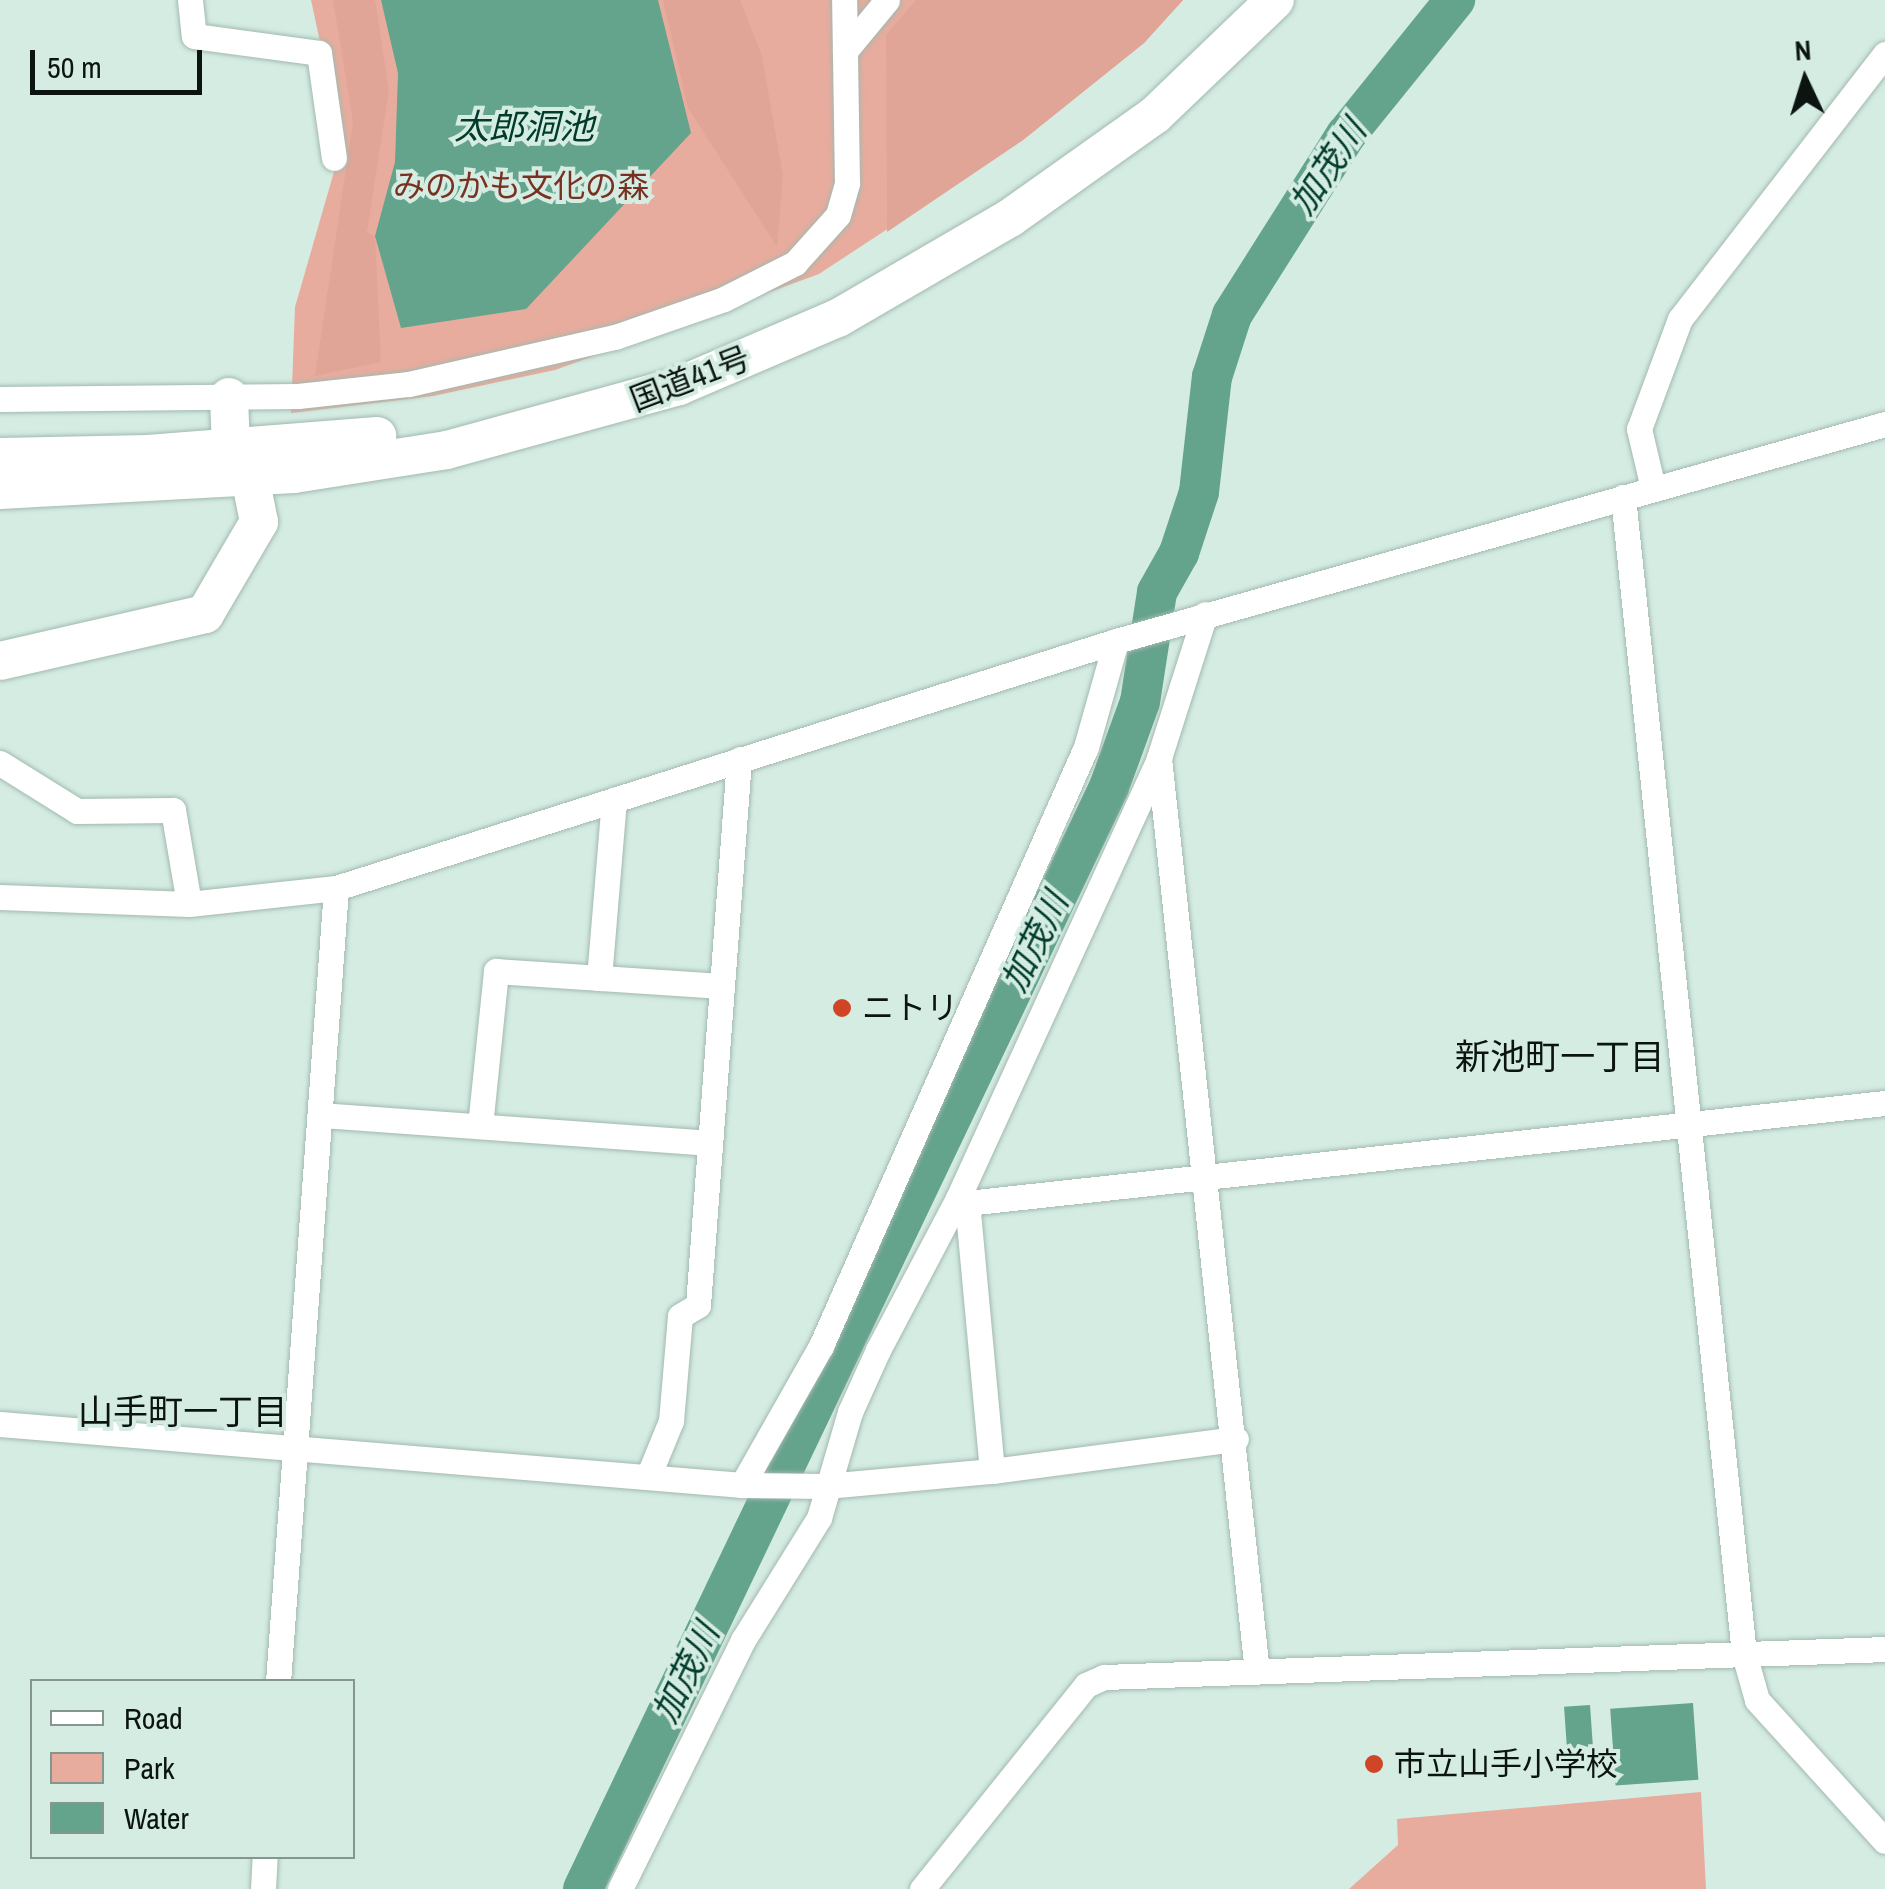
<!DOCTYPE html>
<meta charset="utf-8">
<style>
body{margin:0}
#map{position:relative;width:1885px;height:1889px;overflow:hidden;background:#d4ece2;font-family:"Archivo Narrow","Noto Sans JP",sans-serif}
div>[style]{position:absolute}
.green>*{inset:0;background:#e8ac9e}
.forest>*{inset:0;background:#e1a597}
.water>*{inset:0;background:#64a38c;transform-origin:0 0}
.river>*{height:40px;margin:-20px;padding:0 20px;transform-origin:20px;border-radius:20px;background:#64a38c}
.roads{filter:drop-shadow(0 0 2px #a3b9b0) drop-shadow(0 0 2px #a3b9b0)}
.minor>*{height:25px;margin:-12.5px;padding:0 12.5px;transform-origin:12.5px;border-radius:12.5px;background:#fff}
.highway>*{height:38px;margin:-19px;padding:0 19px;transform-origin:19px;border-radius:19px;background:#fff}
.dots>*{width:28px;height:28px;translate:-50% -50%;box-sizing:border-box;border:5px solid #d4ece2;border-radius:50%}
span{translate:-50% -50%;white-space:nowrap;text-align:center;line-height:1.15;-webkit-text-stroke:8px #d4ece2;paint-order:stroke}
.park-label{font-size:32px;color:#783121}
.street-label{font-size:32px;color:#0c1411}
.poi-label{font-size:32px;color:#0c1411}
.left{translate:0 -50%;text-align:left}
.water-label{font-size:35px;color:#003b2b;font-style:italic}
.neighbourhood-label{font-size:35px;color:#0c1411}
.legend{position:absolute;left:30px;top:1679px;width:325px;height:180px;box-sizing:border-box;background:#d4ece2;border:2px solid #84968e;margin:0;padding:12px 18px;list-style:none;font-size:30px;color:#0c1411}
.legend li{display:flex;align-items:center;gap:20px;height:50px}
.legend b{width:50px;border:2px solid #84968e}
.north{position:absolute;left:1755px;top:30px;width:100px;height:100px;-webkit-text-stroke:8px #d4ece2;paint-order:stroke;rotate:356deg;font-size:28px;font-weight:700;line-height:40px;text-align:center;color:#0c1411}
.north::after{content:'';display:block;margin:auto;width:35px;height:45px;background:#0c1411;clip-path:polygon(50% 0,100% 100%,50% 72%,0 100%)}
.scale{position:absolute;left:30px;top:50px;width:172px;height:45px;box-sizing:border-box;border:5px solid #0c1411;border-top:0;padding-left:12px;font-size:30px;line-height:35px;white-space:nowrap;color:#0c1411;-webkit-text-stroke:8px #d4ece2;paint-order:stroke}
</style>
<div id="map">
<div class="green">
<div style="clip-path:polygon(311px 0,1183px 0,1144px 43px,1023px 140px,819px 274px,555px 370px,433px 396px,291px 413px,295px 307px,342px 144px)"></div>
<div style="clip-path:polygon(1701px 1792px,1706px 1889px,1349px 1889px,1398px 1845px,1397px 1819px)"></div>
</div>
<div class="forest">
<div style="clip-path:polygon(333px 0,375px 0,389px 90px,367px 232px,375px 236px,381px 362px,315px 376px,353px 122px)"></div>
<div style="clip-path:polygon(663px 0,740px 0,762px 56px,783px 176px,777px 247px,688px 108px)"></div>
<div style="clip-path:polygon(916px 0,1183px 0,1144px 43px,1023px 140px,887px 232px,886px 35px)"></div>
</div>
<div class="water">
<div style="clip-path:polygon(381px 0,658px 0,691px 133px,526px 309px,401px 328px,375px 236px,395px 162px,398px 73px)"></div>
<div style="left:1693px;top:1703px;width:77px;height:83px;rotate:86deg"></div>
<div style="left:1590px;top:1705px;width:42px;height:26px;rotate:86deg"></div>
</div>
<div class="river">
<div style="left:583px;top:1889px;width:1221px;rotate:-64.48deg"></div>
<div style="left:1109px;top:787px;width:90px;rotate:-70deg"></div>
<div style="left:1140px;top:702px;width:111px;rotate:-81.2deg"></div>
<div style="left:1157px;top:592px;width:45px;rotate:-60.6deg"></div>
<div style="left:1179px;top:553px;width:64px;rotate:-71.8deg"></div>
<div style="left:1199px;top:492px;width:116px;rotate:-83.6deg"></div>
<div style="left:1212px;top:377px;width:65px;rotate:-72.1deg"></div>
<div style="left:1232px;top:315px;width:213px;rotate:-57.7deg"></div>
<div style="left:1346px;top:135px;width:174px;rotate:-51.1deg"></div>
</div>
<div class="roads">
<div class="minor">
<div style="left:190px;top:0;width:36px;rotate:84deg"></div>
<div style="left:194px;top:36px;width:126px;rotate:7.7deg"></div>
<div style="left:319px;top:53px;width:106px;rotate:81.9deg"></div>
<div style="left:845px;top:51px;width:66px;rotate:-50.5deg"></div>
<div style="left:0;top:399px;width:298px;rotate:-0.6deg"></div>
<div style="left:298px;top:396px;width:112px;rotate:-6.2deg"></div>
<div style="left:409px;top:384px;width:211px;rotate:-12.9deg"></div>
<div style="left:615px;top:337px;width:115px;rotate:-19.2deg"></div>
<div style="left:724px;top:299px;width:80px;rotate:-26.9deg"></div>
<div style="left:795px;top:263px;width:64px;rotate:-48.1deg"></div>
<div style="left:838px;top:215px;width:33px;rotate:-74deg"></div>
<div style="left:847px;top:183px;width:183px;rotate:-90.9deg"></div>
<div style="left:1653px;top:488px;width:61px;rotate:-103.3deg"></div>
<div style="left:1639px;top:429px;width:117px;rotate:-69.6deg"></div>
<div style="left:1680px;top:319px;width:335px;rotate:-52.3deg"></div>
<div style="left:1623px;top:497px;width:1163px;rotate:84.03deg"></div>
<div style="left:1744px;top:1654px;width:48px;rotate:74.2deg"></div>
<div style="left:1757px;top:1700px;width:190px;rotate:47.8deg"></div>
<div style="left:1159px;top:758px;width:919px;rotate:83.88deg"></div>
<div style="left:0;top:763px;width:91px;rotate:31.9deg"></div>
<div style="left:77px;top:811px;width:96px;rotate:-0.6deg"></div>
<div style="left:173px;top:810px;width:95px;rotate:80.3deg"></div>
<div style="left:0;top:897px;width:189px;rotate:2.1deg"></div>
<div style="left:189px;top:904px;width:148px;rotate:-6.2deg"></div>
<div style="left:336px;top:888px;width:818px;rotate:-17.57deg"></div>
<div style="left:1116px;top:641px;width:799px;rotate:-15.76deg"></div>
<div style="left:599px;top:978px;width:179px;rotate:-85.2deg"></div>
<div style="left:321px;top:1115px;width:389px;rotate:4.1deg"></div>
<div style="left:480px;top:1126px;width:156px;rotate:-84.1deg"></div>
<div style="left:496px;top:971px;width:225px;rotate:3.8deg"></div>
<div style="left:0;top:1424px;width:745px;rotate:4.7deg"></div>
<div style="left:742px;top:1485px;width:84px;rotate:0.7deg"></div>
<div style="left:826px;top:1486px;width:167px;rotate:-5.2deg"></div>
<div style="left:992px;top:1471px;width:246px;rotate:-7.5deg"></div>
<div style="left:992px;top:1471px;width:269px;rotate:-95.3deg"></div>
<div style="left:967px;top:1203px;width:923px;rotate:-6.22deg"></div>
<div style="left:648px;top:1477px;width:61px;rotate:-67.7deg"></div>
<div style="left:671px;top:1421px;width:105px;rotate:-85.1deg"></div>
<div style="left:680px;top:1316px;width:21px;rotate:-31deg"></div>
<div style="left:698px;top:1305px;width:547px;rotate:-85.7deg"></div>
<div style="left:742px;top:1485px;width:160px;rotate:-60.4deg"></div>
<div style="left:821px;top:1346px;width:655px;rotate:-66.14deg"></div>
<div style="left:1086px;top:747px;width:110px;rotate:-74.2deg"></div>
<div style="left:278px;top:1682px;width:796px;rotate:-85.82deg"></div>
<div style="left:263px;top:1889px;width:33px;rotate:-87deg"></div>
<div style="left:620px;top:1889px;width:278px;rotate:-63.7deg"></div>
<div style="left:743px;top:1640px;width:144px;rotate:-58.1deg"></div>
<div style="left:819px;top:1518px;width:110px;rotate:-73.7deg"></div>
<div style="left:850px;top:1412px;width:68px;rotate:-65.7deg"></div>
<div style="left:878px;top:1350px;width:172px;rotate:-62.2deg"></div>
<div style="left:958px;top:1198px;width:484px;rotate:-65.4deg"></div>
<div style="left:1159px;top:758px;width:151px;rotate:-72.3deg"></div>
<div style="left:922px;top:1889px;width:262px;rotate:-51.2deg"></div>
<div style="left:1086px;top:1685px;width:20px;rotate:-24deg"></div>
<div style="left:1104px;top:1677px;width:782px;rotate:-2.05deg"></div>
</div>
<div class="highway">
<div style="left:229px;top:397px;width:52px;rotate:87.8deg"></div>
<div style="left:0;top:457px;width:148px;rotate:-1.2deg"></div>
<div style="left:148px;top:454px;width:230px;rotate:-4.5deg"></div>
<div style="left:0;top:490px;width:294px;rotate:-3.1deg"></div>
<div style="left:294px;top:474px;width:155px;rotate:-8.9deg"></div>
<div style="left:447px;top:450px;width:241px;rotate:-15.4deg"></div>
<div style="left:679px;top:386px;width:173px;rotate:-23.2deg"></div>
<div style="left:838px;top:318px;width:199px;rotate:-30.2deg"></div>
<div style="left:1010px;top:218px;width:178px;rotate:-35.4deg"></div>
<div style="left:1155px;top:115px;width:166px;rotate:-43.8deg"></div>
<div style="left:0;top:661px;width:210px;rotate:-12.9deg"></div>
<div style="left:205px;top:614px;width:107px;rotate:-59.6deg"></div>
<div style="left:259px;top:522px;width:46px;rotate:-101.3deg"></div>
</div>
</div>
<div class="dots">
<div style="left:842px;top:1008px;background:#cf4525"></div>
<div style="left:1374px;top:1764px;background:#cf4525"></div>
</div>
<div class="park-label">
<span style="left:521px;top:186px">みのかも文化の森</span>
</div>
<div class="street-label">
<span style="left:690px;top:379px;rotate:-21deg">国道41号</span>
</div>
<div class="poi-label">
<span class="left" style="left:862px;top:1008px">ニトリ</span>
<span class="left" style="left:1394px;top:1764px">市立山手小学校</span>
</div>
<div class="water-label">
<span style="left:524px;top:127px">太郎洞池</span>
<span style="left:1328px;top:167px;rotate:-56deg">加茂川</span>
<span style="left:1035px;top:942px;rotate:-64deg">加茂川</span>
<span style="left:686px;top:1673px;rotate:-64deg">加茂川</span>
</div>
<div class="neighbourhood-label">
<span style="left:1560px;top:1057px">新池町一丁目</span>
<span style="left:183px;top:1412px">山手町一丁目</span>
</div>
<ul class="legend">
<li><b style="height:12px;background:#fff"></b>Road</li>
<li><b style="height:28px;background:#e8ac9e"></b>Park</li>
<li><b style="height:28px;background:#64a38c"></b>Water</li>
</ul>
<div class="north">N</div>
<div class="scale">50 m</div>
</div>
